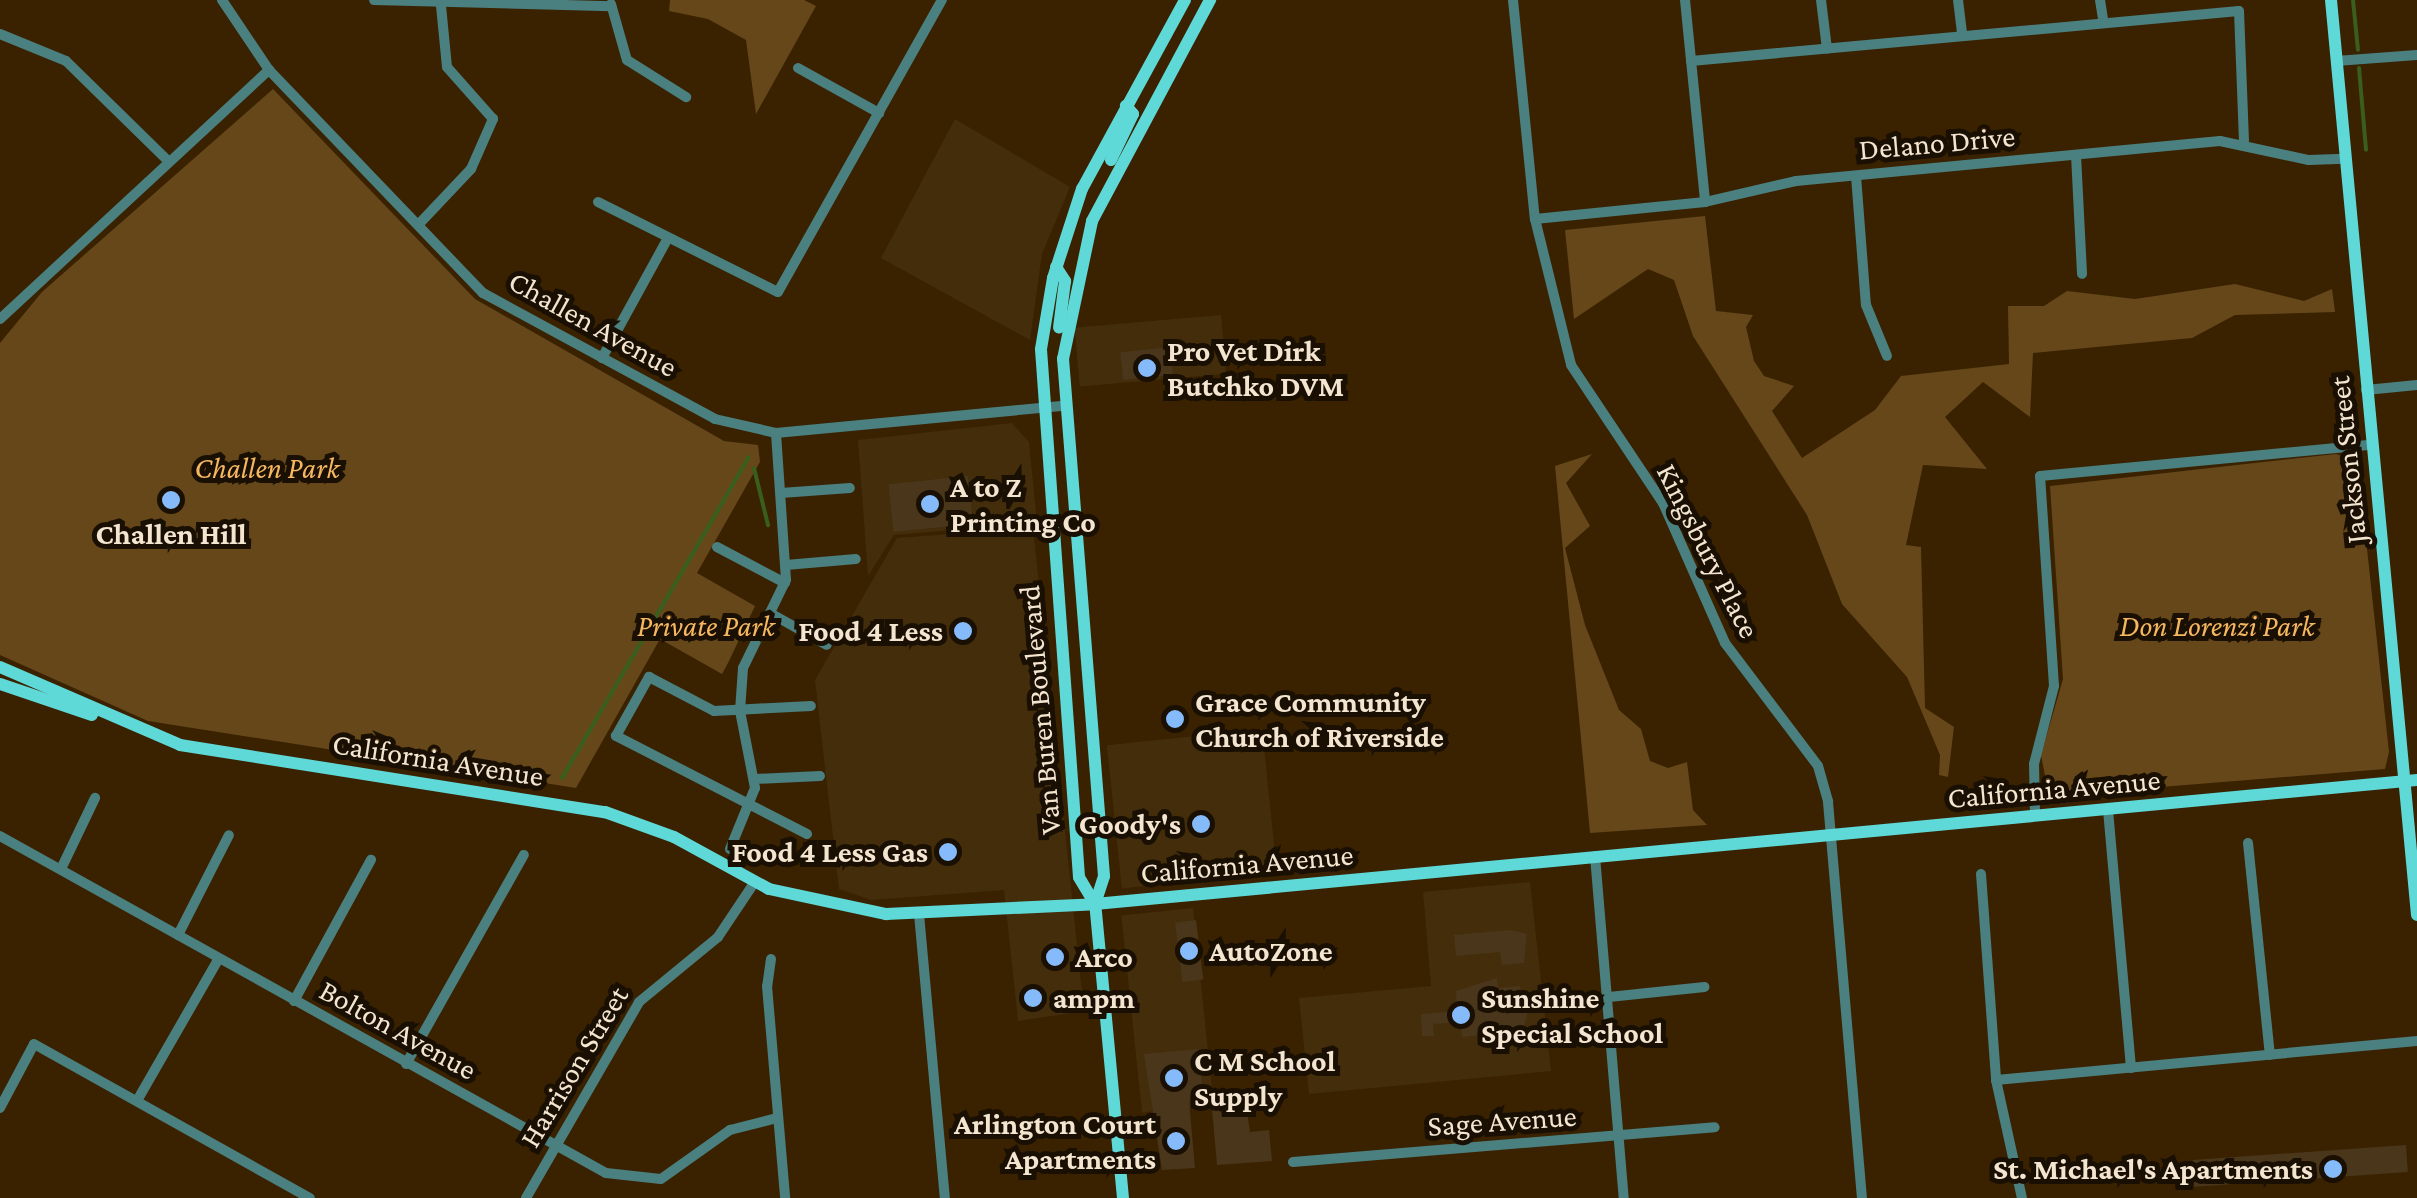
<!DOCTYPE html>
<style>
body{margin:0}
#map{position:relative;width:2417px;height:1198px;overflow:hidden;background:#3a2200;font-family:"Crimson Pro",serif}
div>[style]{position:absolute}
.built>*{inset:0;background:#432d0b;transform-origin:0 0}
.green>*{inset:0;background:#65471a}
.stream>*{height:4px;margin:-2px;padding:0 2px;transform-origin:2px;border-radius:2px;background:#395e1d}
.building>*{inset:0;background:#4a361a;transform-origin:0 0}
.round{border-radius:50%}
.minor>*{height:10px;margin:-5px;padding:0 5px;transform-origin:5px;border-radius:5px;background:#4a807f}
.major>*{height:12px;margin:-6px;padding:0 6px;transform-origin:6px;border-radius:6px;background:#5ed9d7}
.dots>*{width:28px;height:28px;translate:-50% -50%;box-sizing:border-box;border:5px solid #190f02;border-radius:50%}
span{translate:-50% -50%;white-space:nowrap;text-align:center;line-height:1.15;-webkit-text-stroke:10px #190f02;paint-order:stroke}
.street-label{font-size:30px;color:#f4e5d1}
.poi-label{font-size:30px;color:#f4e5d1;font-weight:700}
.left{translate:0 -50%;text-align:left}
.right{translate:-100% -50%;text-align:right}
.park-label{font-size:30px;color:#f5b760;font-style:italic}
</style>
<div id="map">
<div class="built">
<div style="clip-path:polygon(955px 119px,1070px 187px,1042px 254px,1030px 340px,881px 258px)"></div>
<div style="left:1221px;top:315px;width:59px;height:147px;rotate:85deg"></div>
<div style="clip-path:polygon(1012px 423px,1029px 442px,1037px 523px,894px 535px,868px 576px,858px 440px)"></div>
<div style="clip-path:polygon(1033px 528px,1084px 1011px,1018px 1021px,1004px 890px,871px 900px,839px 889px,815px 680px,897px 538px)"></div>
<div style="left:1262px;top:729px;width:144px;height:156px;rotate:84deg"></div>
<div style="clip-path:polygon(1530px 882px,1551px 1071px,1309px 1094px,1299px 998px,1431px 986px,1423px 892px)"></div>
<div style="left:1193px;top:908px;width:198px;height:72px;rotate:84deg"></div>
</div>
<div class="green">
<div style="clip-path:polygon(670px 0,804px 0,816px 6px,756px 114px,746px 40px,708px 19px,669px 11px)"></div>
<div style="clip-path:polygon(273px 89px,475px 299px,724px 441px,758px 445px,760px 462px,697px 573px,755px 606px,728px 663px,722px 674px,660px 639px,576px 788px,148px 721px,0 655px,0 343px,42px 292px)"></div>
<div style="clip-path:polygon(1705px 216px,1716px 311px,1753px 315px,1746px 327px,1754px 361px,1764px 376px,1794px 386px,1772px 411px,1802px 458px,1875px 410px,1901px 376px,2009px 364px,2008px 306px,2044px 306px,2067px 291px,2135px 299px,2235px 284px,2304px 301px,2332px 289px,2335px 312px,2235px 315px,2192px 338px,2033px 353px,2030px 417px,1983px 382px,1945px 417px,1987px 469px,1923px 465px,1906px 545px,1921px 547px,1925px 708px,1954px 727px,1948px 777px,1939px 775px,1940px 755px,1907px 677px,1842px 604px,1807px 515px,1693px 336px,1674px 280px,1648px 269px,1574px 319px,1565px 230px)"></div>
<div style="clip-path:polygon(1592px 454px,1566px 483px,1590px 526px,1565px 548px,1585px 625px,1619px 710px,1641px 729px,1650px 761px,1668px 768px,1687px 762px,1693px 810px,1707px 825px,1590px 833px,1555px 466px)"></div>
<div style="clip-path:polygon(2336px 454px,2353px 460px,2359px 475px,2389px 752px,2385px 769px,2049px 796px,2041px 755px,2063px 679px,2050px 486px)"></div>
</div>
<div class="stream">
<div style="left:2353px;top:0;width:50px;rotate:84.3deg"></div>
<div style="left:2359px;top:68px;width:82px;rotate:85.1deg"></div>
<div style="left:754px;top:468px;width:59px;rotate:76.2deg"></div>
<div style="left:562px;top:778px;width:371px;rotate:-59.8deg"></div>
</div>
<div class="building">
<div style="left:1170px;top:347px;width:28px;height:50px;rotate:84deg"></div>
<div style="left:968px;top:476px;width:48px;height:80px;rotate:84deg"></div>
<div class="round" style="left:1187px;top:811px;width:28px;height:28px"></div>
<div style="left:1196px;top:920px;width:60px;height:21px;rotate:83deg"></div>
<div style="clip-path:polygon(1510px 930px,1527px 934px,1524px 963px,1502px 965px,1500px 952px,1456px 956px,1454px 935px)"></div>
<div style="clip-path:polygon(1497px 978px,1498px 988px,1520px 986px,1521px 999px,1531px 998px,1523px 1031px,1483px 1043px,1482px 1035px,1462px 1037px,1461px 1022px,1433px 1024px,1434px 1036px,1422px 1036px,1421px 1014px,1448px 1012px,1457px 1006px,1456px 991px)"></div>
<div style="clip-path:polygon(1199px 1049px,1203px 1099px,1189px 1100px,1195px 1168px,1162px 1170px,1144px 1054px)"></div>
<div style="clip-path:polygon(1246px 1106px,1250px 1132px,1269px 1130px,1272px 1161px,1217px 1165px,1212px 1109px)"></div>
<div style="left:2406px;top:1145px;width:27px;height:214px;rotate:86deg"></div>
</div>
<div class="minor">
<div style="left:222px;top:0;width:84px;rotate:56.1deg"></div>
<div style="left:269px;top:70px;width:309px;rotate:46.2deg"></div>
<div style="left:483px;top:293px;width:264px;rotate:28.5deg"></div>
<div style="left:715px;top:419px;width:63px;rotate:12.9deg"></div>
<div style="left:776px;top:433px;width:289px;rotate:-5.4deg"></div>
<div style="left:374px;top:0;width:237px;rotate:1.5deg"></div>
<div style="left:1513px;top:0;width:220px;rotate:84.3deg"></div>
<div style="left:1535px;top:219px;width:150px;rotate:76.1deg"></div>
<div style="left:1571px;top:365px;width:166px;rotate:56.3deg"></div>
<div style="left:1663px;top:503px;width:153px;rotate:66.1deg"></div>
<div style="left:1725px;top:643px;width:154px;rotate:52.9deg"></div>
<div style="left:1818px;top:766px;width:37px;rotate:74deg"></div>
<div style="left:1828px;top:802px;width:397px;rotate:85.1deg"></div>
<div style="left:1685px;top:0;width:203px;rotate:84.3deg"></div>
<div style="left:1821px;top:0;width:49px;rotate:83deg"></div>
<div style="left:1958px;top:0;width:33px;rotate:83deg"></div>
<div style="left:2100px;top:0;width:20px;rotate:81deg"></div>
<div style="left:611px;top:4px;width:58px;rotate:74.1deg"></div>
<div style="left:627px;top:60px;width:70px;rotate:32.1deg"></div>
<div style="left:0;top:34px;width:71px;rotate:22.2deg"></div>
<div style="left:66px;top:61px;width:143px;rotate:44.4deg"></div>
<div style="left:1691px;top:61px;width:550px;rotate:-5.21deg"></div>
<div style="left:2239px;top:11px;width:130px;rotate:87.8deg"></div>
<div style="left:2336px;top:61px;width:81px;rotate:-4.2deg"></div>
<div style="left:798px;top:68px;width:93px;rotate:29.1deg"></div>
<div style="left:2076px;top:155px;width:119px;rotate:87.1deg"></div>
<div style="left:1856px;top:176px;width:129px;rotate:85.6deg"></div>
<div style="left:1866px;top:305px;width:55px;rotate:67.6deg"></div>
<div style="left:598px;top:202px;width:201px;rotate:26.6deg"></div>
<div style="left:778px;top:292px;width:335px;rotate:-60.7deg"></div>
<div style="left:1535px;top:219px;width:171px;rotate:-5.7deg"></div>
<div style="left:1705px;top:202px;width:93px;rotate:-13deg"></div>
<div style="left:1796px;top:181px;width:426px;rotate:-5.4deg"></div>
<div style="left:2220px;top:141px;width:91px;rotate:12.1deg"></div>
<div style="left:2309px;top:160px;width:35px;rotate:-2deg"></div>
<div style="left:419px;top:224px;width:76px;rotate:-46.6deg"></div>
<div style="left:471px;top:169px;width:55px;rotate:-66.3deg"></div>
<div style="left:493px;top:119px;width:69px;rotate:-131.5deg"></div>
<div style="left:447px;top:67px;width:61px;rotate:-95.6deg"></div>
<div style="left:0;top:319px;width:367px;rotate:-42.8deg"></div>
<div style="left:602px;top:358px;width:135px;rotate:-61.2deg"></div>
<div style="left:2366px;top:390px;width:51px;rotate:-5.6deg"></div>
<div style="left:781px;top:493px;width:69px;rotate:-4.1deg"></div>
<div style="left:717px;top:547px;width:77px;rotate:27.9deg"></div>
<div style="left:786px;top:565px;width:70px;rotate:-4.9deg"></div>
<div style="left:770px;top:613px;width:65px;rotate:29.3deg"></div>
<div style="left:755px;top:779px;width:65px;rotate:-2.6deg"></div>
<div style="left:2108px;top:810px;width:259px;rotate:84.9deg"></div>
<div style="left:2035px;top:814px;width:50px;rotate:-91.1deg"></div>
<div style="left:2034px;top:764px;width:81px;rotate:-75.6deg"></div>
<div style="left:2054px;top:686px;width:210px;rotate:-93.8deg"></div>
<div style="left:2040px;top:476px;width:332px;rotate:-5.4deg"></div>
<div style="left:807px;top:834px;width:215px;rotate:-152.8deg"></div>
<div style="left:616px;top:736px;width:68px;rotate:-60.8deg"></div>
<div style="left:649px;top:677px;width:73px;rotate:27.6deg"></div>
<div style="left:714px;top:711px;width:97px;rotate:-3deg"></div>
<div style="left:0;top:836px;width:693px;rotate:29.08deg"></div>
<div style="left:606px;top:1173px;width:55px;rotate:6.2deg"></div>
<div style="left:661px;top:1179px;width:85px;rotate:-35.4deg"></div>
<div style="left:730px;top:1130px;width:49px;rotate:-14.3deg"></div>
<div style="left:2248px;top:843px;width:213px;rotate:84.1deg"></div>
<div style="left:730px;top:849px;width:66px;rotate:-67.7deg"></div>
<div style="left:755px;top:788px;width:78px;rotate:-101deg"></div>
<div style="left:740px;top:711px;width:43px;rotate:-86deg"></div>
<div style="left:743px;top:668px;width:98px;rotate:-64deg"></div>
<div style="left:786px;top:580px;width:147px;rotate:-93.9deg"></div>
<div style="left:1595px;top:856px;width:343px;rotate:85.2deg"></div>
<div style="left:61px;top:869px;width:79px;rotate:-64.4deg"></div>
<div style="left:1981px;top:874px;width:207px;rotate:85.8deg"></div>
<div style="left:1996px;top:1080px;width:121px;rotate:77.6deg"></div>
<div style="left:919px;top:914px;width:285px;rotate:84.8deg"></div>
<div style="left:178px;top:935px;width:112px;rotate:-63deg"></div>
<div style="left:771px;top:959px;width:27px;rotate:98deg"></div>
<div style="left:767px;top:986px;width:213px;rotate:85.1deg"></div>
<div style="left:1609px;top:997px;width:96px;rotate:-6deg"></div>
<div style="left:294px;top:1001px;width:161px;rotate:-61.4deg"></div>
<div style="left:406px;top:1064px;width:240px;rotate:-60.6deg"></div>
<div style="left:1996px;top:1080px;width:423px;rotate:-5.3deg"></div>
<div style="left:138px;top:1099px;width:160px;rotate:-60.1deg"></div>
<div style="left:0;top:1108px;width:72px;rotate:-62deg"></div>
<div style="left:34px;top:1044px;width:316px;rotate:29.2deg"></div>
<div style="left:1293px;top:1162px;width:423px;rotate:-4.7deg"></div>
<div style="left:526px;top:1198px;width:226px;rotate:-60deg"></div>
<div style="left:639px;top:1002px;width:102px;rotate:-39.4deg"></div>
<div style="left:718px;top:937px;width:65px;rotate:-56.3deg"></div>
</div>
<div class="major">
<div style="left:2331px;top:0;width:919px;rotate:84.63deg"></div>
<div style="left:1111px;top:160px;width:51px;rotate:-64.4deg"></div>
<div style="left:1133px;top:114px;width:11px;rotate:-131deg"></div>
<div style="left:1056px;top:267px;width:17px;rotate:57deg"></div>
<div style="left:1065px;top:281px;width:47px;rotate:97.3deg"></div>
<div style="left:0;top:667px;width:196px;rotate:23.4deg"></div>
<div style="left:180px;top:745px;width:430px;rotate:9deg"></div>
<div style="left:605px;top:812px;width:73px;rotate:19.9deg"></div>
<div style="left:674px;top:837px;width:108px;rotate:28.7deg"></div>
<div style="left:769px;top:889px;width:120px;rotate:12.1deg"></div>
<div style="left:886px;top:914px;width:209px;rotate:-2.7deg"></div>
<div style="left:1095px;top:904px;width:1328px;rotate:-5.36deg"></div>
<div style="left:0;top:684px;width:97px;rotate:18.6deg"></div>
<div style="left:1095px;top:904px;width:31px;rotate:-121deg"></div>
<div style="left:1079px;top:877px;width:529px;rotate:-94.12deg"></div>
<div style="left:1041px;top:349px;width:72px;rotate:-80.4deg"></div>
<div style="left:1053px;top:278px;width:94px;rotate:-72deg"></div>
<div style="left:1082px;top:189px;width:215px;rotate:-61.4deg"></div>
<div style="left:1123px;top:1198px;width:295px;rotate:-95.4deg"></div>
<div style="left:1095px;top:904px;width:29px;rotate:-72deg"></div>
<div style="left:1104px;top:876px;width:519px;rotate:-94.53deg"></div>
<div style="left:1063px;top:359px;width:141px;rotate:-78.1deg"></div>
<div style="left:1092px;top:221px;width:251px;rotate:-61.9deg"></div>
</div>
<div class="dots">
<div style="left:1147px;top:368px;background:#86bbfb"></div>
<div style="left:171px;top:500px;background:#86bbfb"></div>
<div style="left:930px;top:504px;background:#86bbfb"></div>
<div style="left:963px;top:631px;background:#86bbfb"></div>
<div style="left:1175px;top:719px;background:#86bbfb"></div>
<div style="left:1201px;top:824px;background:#86bbfb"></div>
<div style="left:948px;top:852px;background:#86bbfb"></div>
<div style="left:1189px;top:951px;background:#86bbfb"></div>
<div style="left:1055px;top:957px;background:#86bbfb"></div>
<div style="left:1033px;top:998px;background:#86bbfb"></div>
<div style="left:1461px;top:1015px;background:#86bbfb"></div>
<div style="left:1174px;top:1078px;background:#86bbfb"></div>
<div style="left:1176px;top:1141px;background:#86bbfb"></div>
<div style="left:2333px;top:1169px;background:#86bbfb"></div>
</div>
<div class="street-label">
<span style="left:1937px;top:143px;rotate:-5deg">Delano Drive</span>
<span style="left:593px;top:324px;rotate:29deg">Challen Avenue</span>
<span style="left:2348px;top:460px;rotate:-96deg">Jackson Street</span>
<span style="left:1708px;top:551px;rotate:63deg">Kingsbury Place</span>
<span style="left:1040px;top:710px;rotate:-95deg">Van Buren Boulevard</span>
<span style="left:438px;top:760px;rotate:9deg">California Avenue</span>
<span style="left:2054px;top:789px;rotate:-5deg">California Avenue</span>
<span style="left:1247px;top:864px;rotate:-5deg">California Avenue</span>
<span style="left:398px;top:1030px;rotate:29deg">Bolton Avenue</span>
<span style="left:574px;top:1067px;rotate:-59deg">Harrison Street</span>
<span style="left:1502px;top:1121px;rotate:-4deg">Sage Avenue</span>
</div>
<div class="poi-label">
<span class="left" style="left:1167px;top:368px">Pro Vet Dirk<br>Butchko DVM</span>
<span class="left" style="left:950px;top:504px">A to Z<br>Printing Co</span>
<span style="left:171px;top:534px">Challen Hill</span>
<span class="right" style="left:943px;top:631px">Food 4 Less</span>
<span class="left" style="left:1195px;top:719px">Grace Community<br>Church of Riverside</span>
<span class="right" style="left:1181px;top:824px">Goody's</span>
<span class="right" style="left:928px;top:852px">Food 4 Less Gas</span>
<span class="left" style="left:1209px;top:951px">AutoZone</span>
<span class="left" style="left:1075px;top:957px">Arco</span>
<span class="left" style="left:1053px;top:998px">ampm</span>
<span class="left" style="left:1481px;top:1015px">Sunshine<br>Special School</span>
<span class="left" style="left:1194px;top:1078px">C M School<br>Supply</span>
<span class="right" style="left:1156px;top:1141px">Arlington Court<br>Apartments</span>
<span class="right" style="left:2313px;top:1169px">St. Michael's Apartments</span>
</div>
<div class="park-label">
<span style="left:267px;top:468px">Challen Park</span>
<span style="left:706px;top:626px">Private Park</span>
<span style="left:2217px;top:626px">Don Lorenzi Park</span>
</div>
</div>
